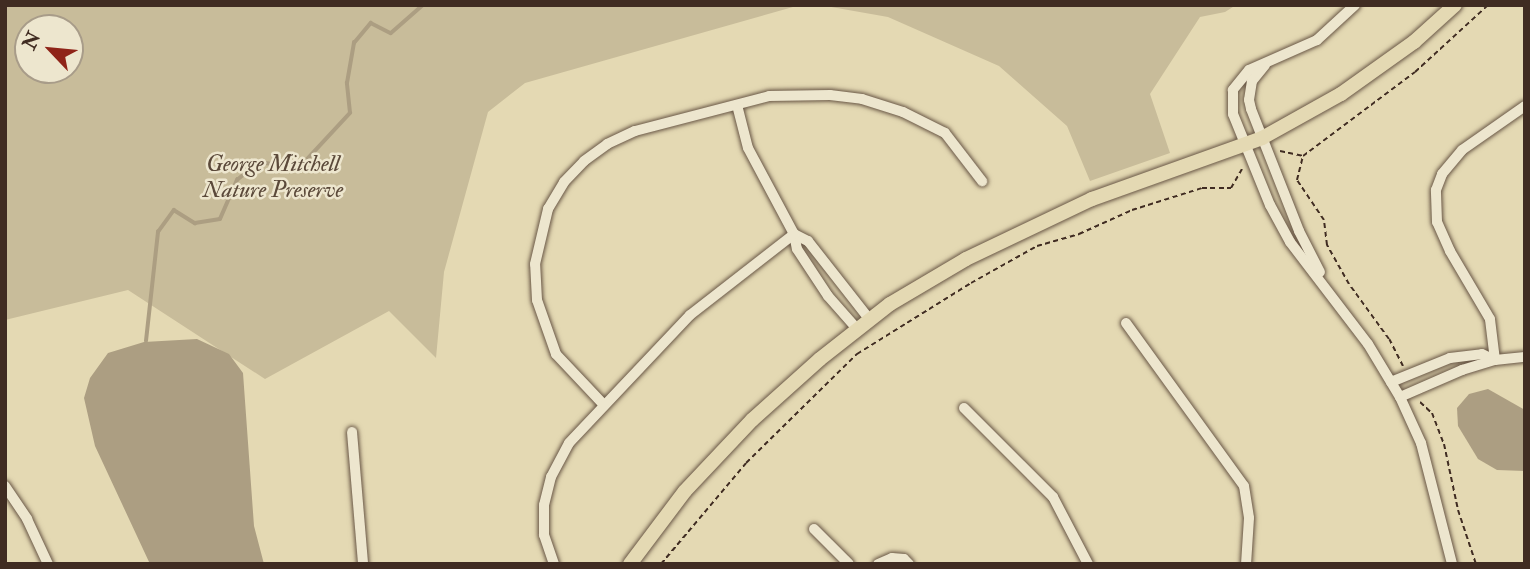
<!DOCTYPE html>
<style>
body{margin:0}
#map{position:relative;width:1530px;height:569px;overflow:hidden;background:#e4d9b3;font-family:"IM FELL Double Pica",serif}
div>[style]{position:absolute}
.green>*{inset:0;background:#c8bc9a}
.water>*{inset:0;background:#ac9e82}
.stream>*{height:3.5px;margin:-1.75px;padding:0 1.75px;transform-origin:1.75px;border-radius:1.75px;background:#ac9e82}
.path>*{height:2px;margin-top:-1px;transform-origin:0;background:repeating-linear-gradient(90deg,#402c22 0 5px,transparent 0 8.5px)}
.roads{filter:drop-shadow(0 0 2px #695746) drop-shadow(0 0 2px #695746)}
.minor>*{height:10px;margin:-5px;padding:0 5px;transform-origin:5px;border-radius:5px;background:#ede6ce}
.major>*{height:14px;margin:-7px;padding:0 7px;transform-origin:7px;border-radius:7px;background:#e4d9b3}
span{translate:-50% -50%;white-space:nowrap;text-align:center;line-height:1.15;-webkit-text-stroke:5px #ede6ce;paint-order:stroke}
.park-label{font-size:23px;color:#5b493a;font-style:italic}
.frame{position:absolute;inset:0;border:7px solid #402c22;pointer-events:none}
.north{position:absolute;left:14px;top:14px;width:70px;height:70px;box-sizing:border-box;background:#ede6ce;border:2px solid #a89c89;border-radius:50%;rotate:296deg;font-size:19px;font-weight:700;line-height:28px;text-align:center;color:#402c22}
.north::after{content:'';display:block;margin:auto;width:24px;height:32px;background:#8f2418;clip-path:polygon(50% 0,100% 100%,50% 72%,0 100%)}
</style>
<div id="map">
<div class="green">
<div style="clip-path:polygon(evenodd,5px 5px,800px 5px,525px 83px,488px 112px,444px 272px,436px 358px,389px 311px,265px 379px,128px 290px,5px 320px,5px 5px,28px 28px,70px 28px,70px 70px,28px 70px,28px 28px)"></div>
<div style="clip-path:polygon(820px 5px,1236px 5px,1225px 12px,1200px 17px,1150px 94px,1170px 153px,1090px 181px,1067px 126px,999px 66px,888px 17px)"></div>
</div>
<div class="water">
<div style="clip-path:polygon(197px 339px,229px 354px,243px 373px,254px 526px,264px 564px,150px 564px,95px 446px,84px 398px,90px 378px,108px 353px,144px 342px)"></div>
<div style="clip-path:polygon(1488px 389px,1525px 410px,1525px 471px,1497px 470px,1478px 459px,1458px 426px,1457px 408px,1469px 394px)"></div>
</div>
<div class="stream">
<div style="left:146px;top:341px;width:110px;rotate:-83.7deg"></div>
<div style="left:158px;top:232px;width:27px;rotate:-54deg"></div>
<div style="left:174px;top:210px;width:25px;rotate:32deg"></div>
<div style="left:195px;top:223px;width:25px;rotate:-9deg"></div>
<div style="left:220px;top:219px;width:43px;rotate:-66.4deg"></div>
<div style="left:237px;top:180px;width:28px;rotate:-39deg"></div>
<div style="left:259px;top:162px;width:40px;rotate:8.5deg"></div>
<div style="left:299px;top:168px;width:75px;rotate:-47.2deg"></div>
<div style="left:350px;top:113px;width:30px;rotate:-96deg"></div>
<div style="left:347px;top:83px;width:41px;rotate:-80.1deg"></div>
<div style="left:354px;top:43px;width:26px;rotate:-50deg"></div>
<div style="left:371px;top:23px;width:22px;rotate:27deg"></div>
<div style="left:391px;top:33px;width:43px;rotate:-41.2deg"></div>
</div>
<div class="path">
<div style="left:1280px;top:151px;width:24px;rotate:12deg"></div>
<div style="left:1403px;top:366px;width:30px;rotate:-117deg"></div>
<div style="left:1389px;top:339px;width:68px;rotate:-126deg"></div>
<div style="left:1349px;top:284px;width:45px;rotate:-119.4deg"></div>
<div style="left:1327px;top:245px;width:25px;rotate:-97deg"></div>
<div style="left:1324px;top:220px;width:48px;rotate:-124deg"></div>
<div style="left:1297px;top:180px;width:25px;rotate:-76deg"></div>
<div style="left:1303px;top:156px;width:140px;rotate:-36.9deg"></div>
<div style="left:1415px;top:72px;width:99px;rotate:-42.5deg"></div>
<div style="left:1420px;top:402px;width:16px;rotate:43deg"></div>
<div style="left:1432px;top:413px;width:33px;rotate:69deg"></div>
<div style="left:1444px;top:444px;width:67px;rotate:78deg"></div>
<div style="left:1458px;top:510px;width:57px;rotate:71.6deg"></div>
<div style="left:661px;top:564px;width:132px;rotate:-49.9deg"></div>
<div style="left:746px;top:463px;width:156px;rotate:-44.5deg"></div>
<div style="left:857px;top:354px;width:134px;rotate:-31.9deg"></div>
<div style="left:971px;top:283px;width:76px;rotate:-29.3deg"></div>
<div style="left:1037px;top:246px;width:44px;rotate:-15.9deg"></div>
<div style="left:1079px;top:234px;width:58px;rotate:-24.4deg"></div>
<div style="left:1132px;top:210px;width:73px;rotate:-17.4deg"></div>
<div style="left:1202px;top:188px;width:29px"></div>
<div style="left:1231px;top:188px;width:22px;rotate:-60deg"></div>
</div>
<div class="roads">
<div class="minor">
<div style="left:1355px;top:5px;width:52px;rotate:137.4deg"></div>
<div style="left:1317px;top:40px;width:74px;rotate:156.2deg"></div>
<div style="left:1249px;top:70px;width:26px;rotate:129deg"></div>
<div style="left:1233px;top:90px;width:24px;rotate:90deg"></div>
<div style="left:1233px;top:114px;width:98px;rotate:67.9deg"></div>
<div style="left:1270px;top:205px;width:42px;rotate:61.6deg"></div>
<div style="left:1290px;top:242px;width:128px;rotate:52.6deg"></div>
<div style="left:1368px;top:344px;width:62px;rotate:58.9deg"></div>
<div style="left:1400px;top:397px;width:51px;rotate:65.5deg"></div>
<div style="left:1421px;top:443px;width:125px;rotate:75.6deg"></div>
<div style="left:1265px;top:65px;width:21px;rotate:129deg"></div>
<div style="left:1252px;top:81px;width:19px;rotate:99deg"></div>
<div style="left:1249px;top:100px;width:9px;rotate:77deg"></div>
<div style="left:1251px;top:109px;width:131px;rotate:68.5deg"></div>
<div style="left:1299px;top:231px;width:46px;rotate:62.9deg"></div>
<div style="left:737px;top:105px;width:44px;rotate:75.7deg"></div>
<div style="left:748px;top:148px;width:98px;rotate:61.9deg"></div>
<div style="left:794px;top:234px;width:15px;rotate:79deg"></div>
<div style="left:797px;top:249px;width:56px;rotate:56.6deg"></div>
<div style="left:828px;top:296px;width:45px;rotate:48.6deg"></div>
<div style="left:794px;top:234px;width:16px;rotate:27deg"></div>
<div style="left:808px;top:241px;width:100px;rotate:51.9deg"></div>
<div style="left:1126px;top:323px;width:201px;rotate:54.1deg"></div>
<div style="left:1244px;top:486px;width:32px;rotate:81deg"></div>
<div style="left:1249px;top:518px;width:46px;rotate:93.7deg"></div>
<div style="left:1495px;top:360px;width:41px;rotate:-97deg"></div>
<div style="left:1490px;top:319px;width:79px;rotate:-120.5deg"></div>
<div style="left:1450px;top:251px;width:32px;rotate:-114deg"></div>
<div style="left:1437px;top:222px;width:32px;rotate:-92deg"></div>
<div style="left:1436px;top:190px;width:17px;rotate:-69deg"></div>
<div style="left:1442px;top:174px;width:31px;rotate:-50deg"></div>
<div style="left:1462px;top:150px;width:77px;rotate:-34.9deg"></div>
<div style="left:1391px;top:382px;width:64px;rotate:-22.1deg"></div>
<div style="left:1450px;top:358px;width:32px;rotate:-7deg"></div>
<div style="left:1482px;top:354px;width:14px;rotate:25deg"></div>
<div style="left:1400px;top:397px;width:68px;rotate:-23.5deg"></div>
<div style="left:1462px;top:370px;width:34px;rotate:-17deg"></div>
<div style="left:1495px;top:360px;width:30px;rotate:-6deg"></div>
<div style="left:604px;top:405px;width:70px;rotate:-133.3deg"></div>
<div style="left:556px;top:354px;width:57px;rotate:-109.4deg"></div>
<div style="left:537px;top:300px;width:36px;rotate:-93deg"></div>
<div style="left:535px;top:264px;width:57px;rotate:-76.7deg"></div>
<div style="left:548px;top:209px;width:31px;rotate:-59deg"></div>
<div style="left:564px;top:182px;width:29px;rotate:-46deg"></div>
<div style="left:584px;top:161px;width:29px;rotate:-36deg"></div>
<div style="left:607px;top:144px;width:31px;rotate:-25deg"></div>
<div style="left:635px;top:131px;width:138px;rotate:-14.6deg"></div>
<div style="left:769px;top:96px;width:61px;rotate:-0.9deg"></div>
<div style="left:830px;top:95px;width:32px;rotate:7deg"></div>
<div style="left:862px;top:99px;width:43px;rotate:17.6deg"></div>
<div style="left:903px;top:112px;width:47px;rotate:26.6deg"></div>
<div style="left:945px;top:133px;width:61px;rotate:52.4deg"></div>
<div style="left:964px;top:408px;width:126px;rotate:45deg"></div>
<div style="left:1053px;top:497px;width:76px;rotate:62.4deg"></div>
<div style="left:352px;top:432px;width:132px;rotate:85.2deg"></div>
<div style="left:5px;top:486px;width:40px;rotate:56deg"></div>
<div style="left:27px;top:519px;width:50px;rotate:65deg"></div>
<div style="left:814px;top:529px;width:49px;rotate:45deg"></div>
<div style="left:554px;top:564px;width:31px;rotate:-109deg"></div>
<div style="left:544px;top:535px;width:30px;rotate:-90deg"></div>
<div style="left:544px;top:505px;width:29px;rotate:-76deg"></div>
<div style="left:551px;top:477px;width:38px;rotate:-62deg"></div>
<div style="left:569px;top:443px;width:176px;rotate:-46.6deg"></div>
<div style="left:690px;top:315px;width:132px;rotate:-37.9deg"></div>
<div style="left:878px;top:564px;width:15px;rotate:-23deg"></div>
<div style="left:892px;top:558px;width:12px;rotate:5deg"></div>
<div style="left:904px;top:559px;width:7px;rotate:45deg"></div>
</div>
<div class="major">
<div style="left:630px;top:564px;width:91px;rotate:-53deg"></div>
<div style="left:685px;top:491px;width:98px;rotate:-46.7deg"></div>
<div style="left:752px;top:420px;width:91px;rotate:-41.9deg"></div>
<div style="left:820px;top:359px;width:89px;rotate:-38.2deg"></div>
<div style="left:890px;top:304px;width:88px;rotate:-30.6deg"></div>
<div style="left:966px;top:259px;width:140px;rotate:-25.5deg"></div>
<div style="left:1092px;top:199px;width:181px;rotate:-19.7deg"></div>
<div style="left:1262px;top:138px;width:90px;rotate:-29.1deg"></div>
<div style="left:1341px;top:94px;width:90px;rotate:-35.5deg"></div>
<div style="left:1414px;top:42px;width:55px;rotate:-42.1deg"></div>
</div>
</div>
<div class="park-label">
<span style="left:273px;top:177px">George Mitchell<br>Nature Preserve</span>
</div>
<div class="frame"></div>
<div class="north">N</div>
</div>
